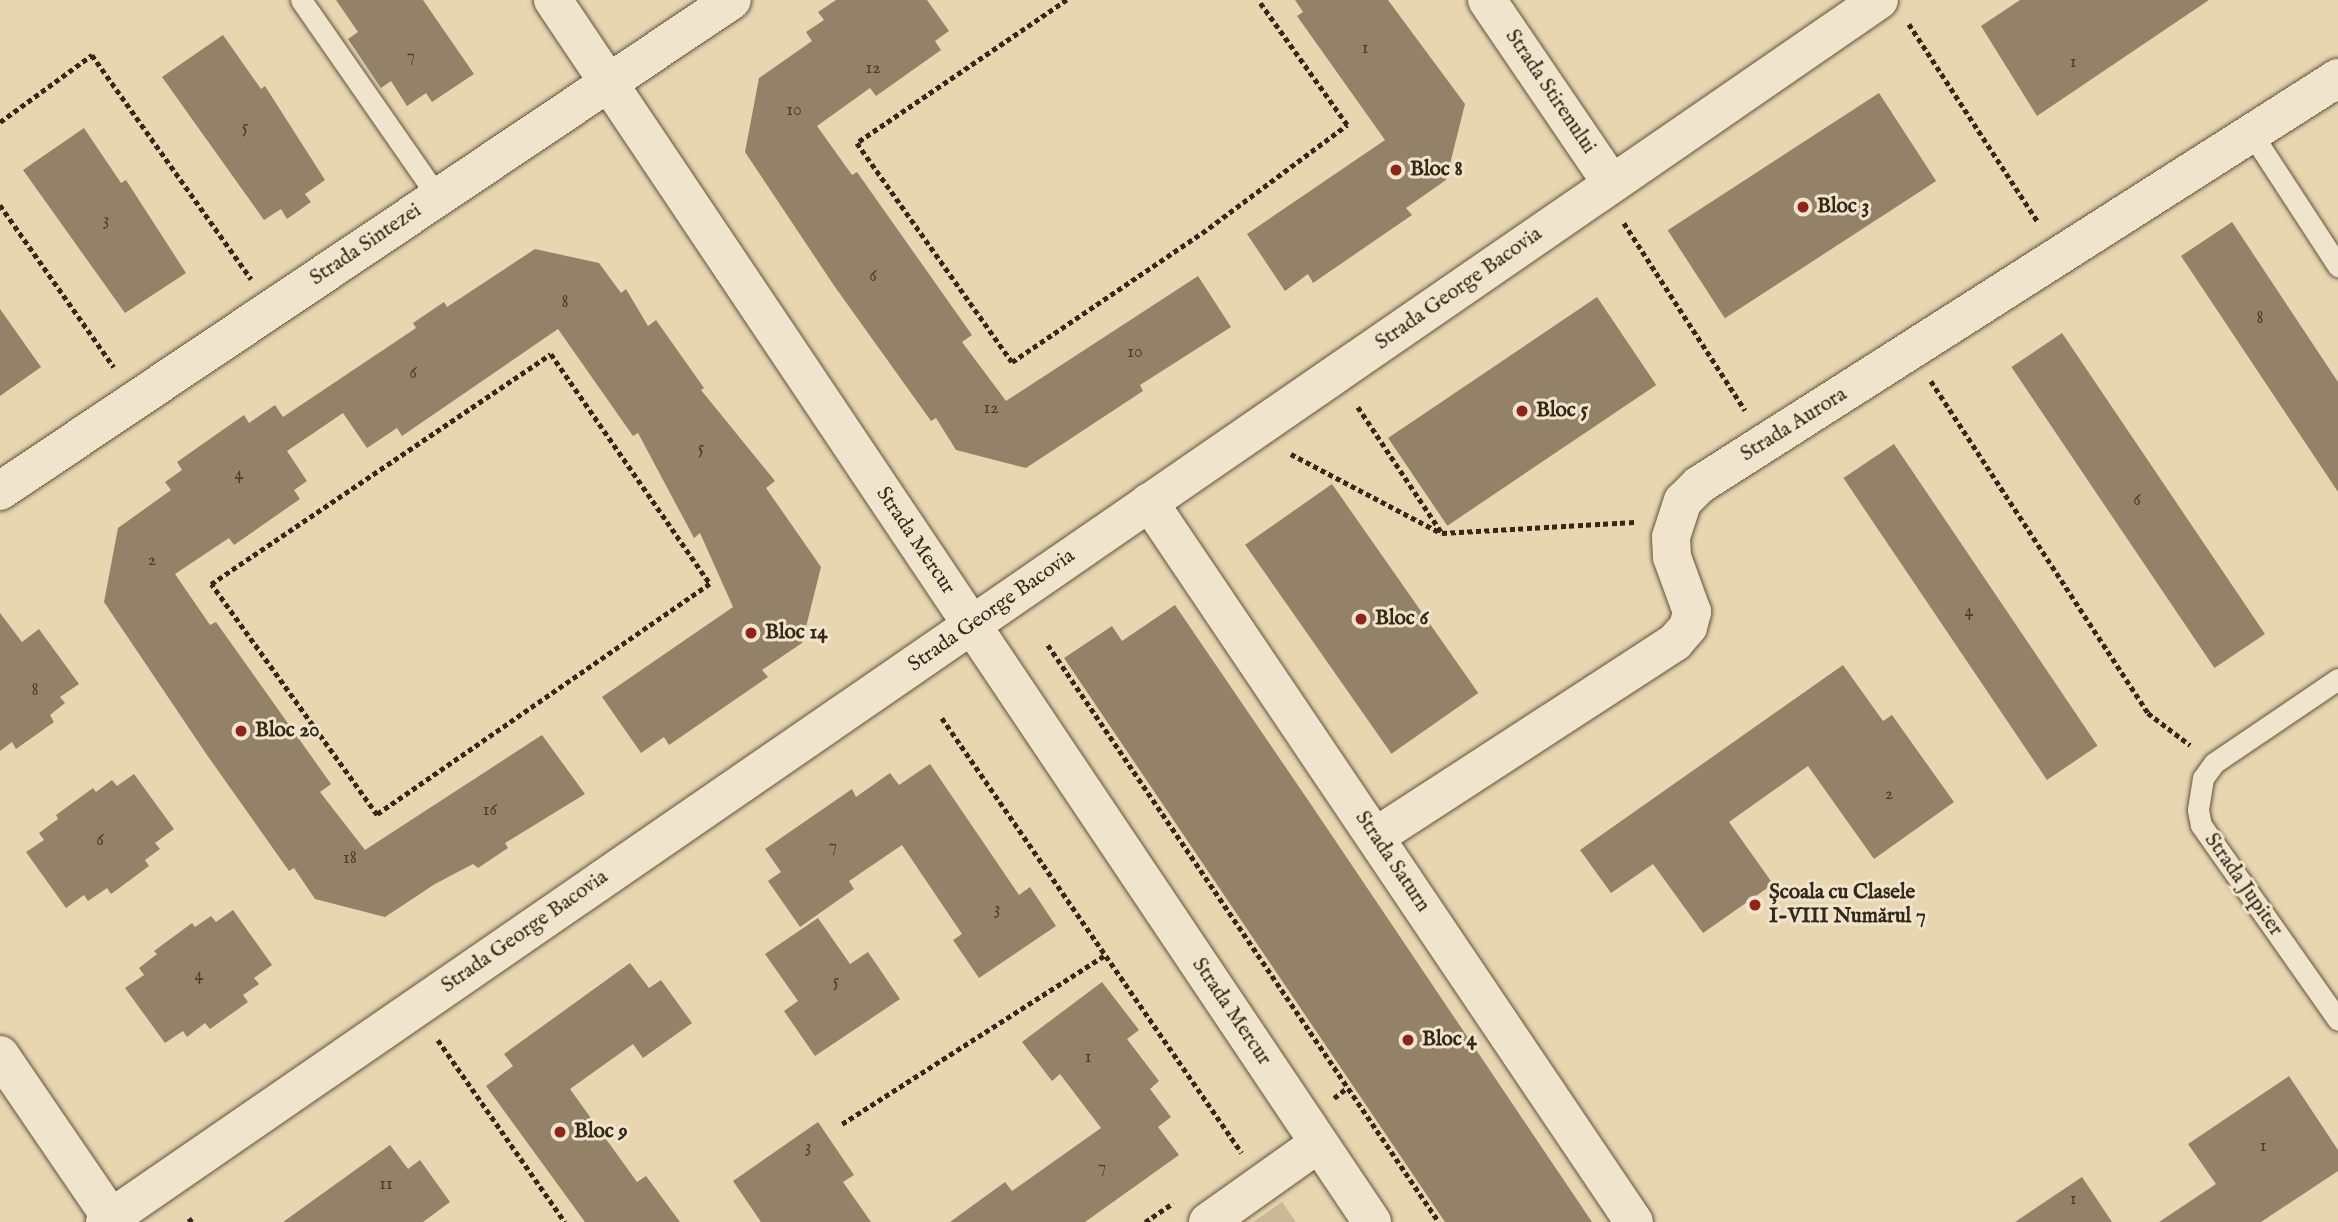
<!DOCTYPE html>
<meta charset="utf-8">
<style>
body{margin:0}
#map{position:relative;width:2338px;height:1222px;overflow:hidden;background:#e8d6b1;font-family:"IM FELL English",serif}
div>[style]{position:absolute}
.green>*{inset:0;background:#cab897}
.building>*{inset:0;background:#938267;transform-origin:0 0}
.path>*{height:4.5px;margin-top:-2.25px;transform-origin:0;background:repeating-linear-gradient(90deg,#362717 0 5px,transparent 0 8.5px)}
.roads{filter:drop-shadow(0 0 2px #62533e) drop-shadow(0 0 2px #62533e)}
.lane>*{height:21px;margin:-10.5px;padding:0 10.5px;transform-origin:10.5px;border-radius:10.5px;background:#f0e4cc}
.street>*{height:38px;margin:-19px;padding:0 19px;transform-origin:19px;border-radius:19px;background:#f0e4cc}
.secondary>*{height:38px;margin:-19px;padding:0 19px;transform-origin:19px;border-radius:19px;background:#f0e4cc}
.dots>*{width:19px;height:19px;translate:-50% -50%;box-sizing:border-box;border:4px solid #f0e4cc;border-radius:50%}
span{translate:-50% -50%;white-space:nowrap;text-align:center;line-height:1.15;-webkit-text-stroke:6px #f0e4cc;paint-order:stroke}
.number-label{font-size:18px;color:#4d3e2b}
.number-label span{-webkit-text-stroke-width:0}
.street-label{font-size:21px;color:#362717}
.poi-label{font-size:21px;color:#362717;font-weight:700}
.left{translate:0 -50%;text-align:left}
</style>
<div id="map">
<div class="green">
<div style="clip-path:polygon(1282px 1202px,1296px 1222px,1253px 1222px)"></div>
</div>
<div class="building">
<div style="clip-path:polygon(336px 0,423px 0,474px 74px,432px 102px,426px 93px,407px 106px,391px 81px,381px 88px,348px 39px,358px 32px)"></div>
<div style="clip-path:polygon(836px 0,927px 0,949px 31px,935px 41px,941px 50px,876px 96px,870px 88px,817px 126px,852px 175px,857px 172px,972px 335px,962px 342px,1006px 401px,1198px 276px,1231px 327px,1140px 385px,1143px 391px,1026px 468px,956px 450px,936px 418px,931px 421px,835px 287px,745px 152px,759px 78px,812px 41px,806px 32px,824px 20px,818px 12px)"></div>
<div style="clip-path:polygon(1295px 0,1388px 0,1465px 104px,1446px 180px,1406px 208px,1412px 215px,1313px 283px,1308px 274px,1285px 291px,1247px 234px,1385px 140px,1297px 16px,1303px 12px)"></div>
<div style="clip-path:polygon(2020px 0,2209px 0,2037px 116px,1981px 26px)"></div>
<div style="clip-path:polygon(223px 35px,261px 89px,265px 86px,325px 180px,305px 194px,311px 202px,287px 219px,281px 209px,264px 220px,162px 77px)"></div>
<div style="left:1879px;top:93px;width:105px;height:252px;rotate:57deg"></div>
<div style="clip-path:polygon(84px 128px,121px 183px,126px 180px,186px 273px,125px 313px,23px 170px)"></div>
<div style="clip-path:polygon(2232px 222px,2338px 382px,2338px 492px,2181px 256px)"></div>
<div style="clip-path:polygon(535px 249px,599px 263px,621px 293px,626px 289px,648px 326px,656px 320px,704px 388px,701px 390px,775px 481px,766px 488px,821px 567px,802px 643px,762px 670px,768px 677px,669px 745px,664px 737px,641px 753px,602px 697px,733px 607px,700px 533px,694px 538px,638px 433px,633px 436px,558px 329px,402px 436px,397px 428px,367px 448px,343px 413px,287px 451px,307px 481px,294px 490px,300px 499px,234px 545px,229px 538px,175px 574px,210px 625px,216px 622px,331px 784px,320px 792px,365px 850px,542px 735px,585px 794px,505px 843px,508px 848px,478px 868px,473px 864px,435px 884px,385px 917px,315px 899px,294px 868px,289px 871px,207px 755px,104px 602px,118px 528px,171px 490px,165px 482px,182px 470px,177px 462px,244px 415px,249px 423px,275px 405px,283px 417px,416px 328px,413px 323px,444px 302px,447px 307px)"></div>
<div style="left:1597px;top:297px;width:106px;height:252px;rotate:56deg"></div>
<div style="clip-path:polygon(0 309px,41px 367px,0 396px)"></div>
<div style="left:2062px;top:333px;width:363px;height:61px;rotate:56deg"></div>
<div style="left:1894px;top:444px;width:364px;height:61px;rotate:56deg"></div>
<div style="left:1332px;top:484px;width:255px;height:106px;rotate:55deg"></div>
<div style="clip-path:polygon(1175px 605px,1310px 803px,1592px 1222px,1445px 1222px,1064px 658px,1112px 626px,1122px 641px)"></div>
<div style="clip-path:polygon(0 613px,22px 642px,39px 629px,79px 684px,60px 697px,65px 703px,50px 715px,54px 722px,16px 749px,12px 742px,0 751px)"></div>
<div style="clip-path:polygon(1843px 665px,1883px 721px,1892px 715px,1954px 802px,1874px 859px,1808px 766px,1729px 822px,1773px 884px,1703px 933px,1653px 864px,1611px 893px,1580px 850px)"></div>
<div style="clip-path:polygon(930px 764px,1019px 895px,1030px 887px,1056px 926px,979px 978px,953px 940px,962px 934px,902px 845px,849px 881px,854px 889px,800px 927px,768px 881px,781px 872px,765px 849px,852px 789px,856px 797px,890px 773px,899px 785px)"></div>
<div style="clip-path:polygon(134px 774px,174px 829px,155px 843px,160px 849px,145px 860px,149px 866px,111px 894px,107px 888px,88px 901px,84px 895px,66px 908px,26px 852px,44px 840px,39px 833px,58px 819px,56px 815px,93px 788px,96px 792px,112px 780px,117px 786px)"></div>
<div style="clip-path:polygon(233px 910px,272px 965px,254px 978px,259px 984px,243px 995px,248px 1002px,210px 1029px,205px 1023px,187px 1037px,183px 1031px,165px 1043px,125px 988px,144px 975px,139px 968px,157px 954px,154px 951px,192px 923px,195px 927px,211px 916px,216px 922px)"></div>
<div style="clip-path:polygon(818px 918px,850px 964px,868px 952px,900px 999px,815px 1056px,784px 1011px,798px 1001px,765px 954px)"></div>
<div style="clip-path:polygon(630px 963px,649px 988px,661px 980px,692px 1023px,643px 1058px,633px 1044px,570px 1089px,637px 1182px,646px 1176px,680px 1222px,585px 1222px,486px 1086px,513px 1066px,504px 1054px)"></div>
<div style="clip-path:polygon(1102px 982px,1139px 1030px,1127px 1039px,1159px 1081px,1150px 1089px,1171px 1117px,1158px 1127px,1179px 1155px,1085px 1222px,950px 1222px,1005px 1182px,1012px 1191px,1101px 1128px,1060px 1074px,1052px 1081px,1022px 1042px)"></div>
<div style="clip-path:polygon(2289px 1076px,2338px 1150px,2338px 1171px,2261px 1222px,2159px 1222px,2216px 1184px,2188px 1144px)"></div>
<div style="clip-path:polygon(818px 1122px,854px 1175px,843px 1182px,871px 1222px,761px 1222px,733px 1181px)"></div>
<div style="clip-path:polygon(390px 1145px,408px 1169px,420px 1160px,450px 1202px,423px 1222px,283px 1222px)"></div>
<div style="clip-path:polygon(2082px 1177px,2112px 1222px,2015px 1222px)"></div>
</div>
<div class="path">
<div style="left:1067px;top:0;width:254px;rotate:145.7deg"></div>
<div style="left:857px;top:143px;width:268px;rotate:54.7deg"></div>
<div style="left:1012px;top:362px;width:230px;rotate:-34.2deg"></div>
<div style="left:1202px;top:233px;width:181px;rotate:-36.7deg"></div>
<div style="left:1347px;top:125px;width:153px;rotate:-125.5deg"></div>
<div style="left:1909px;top:24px;width:236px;rotate:56.9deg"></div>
<div style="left:0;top:122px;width:114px;rotate:-36.1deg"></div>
<div style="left:92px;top:55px;width:275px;rotate:54.6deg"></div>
<div style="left:0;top:205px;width:198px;rotate:54.9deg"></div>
<div style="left:1624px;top:223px;width:223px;rotate:57.1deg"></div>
<div style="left:551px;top:354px;width:280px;rotate:55.3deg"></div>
<div style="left:710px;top:584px;width:405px;rotate:145.3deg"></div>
<div style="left:377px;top:815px;width:284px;rotate:-125.7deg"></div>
<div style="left:211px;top:584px;width:410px;rotate:-34.1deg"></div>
<div style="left:1931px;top:381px;width:397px;rotate:56.8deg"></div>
<div style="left:2148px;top:713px;width:53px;rotate:37.3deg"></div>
<div style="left:1358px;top:407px;width:151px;rotate:56.3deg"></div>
<div style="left:1442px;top:533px;width:193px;rotate:-3.3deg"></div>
<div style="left:1291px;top:454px;width:170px;rotate:27.8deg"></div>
<div style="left:1048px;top:645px;width:697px;rotate:55.88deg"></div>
<div style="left:942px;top:718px;width:528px;rotate:55.41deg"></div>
<div style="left:438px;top:1040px;width:222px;rotate:55.1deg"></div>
<div style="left:1334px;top:1098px;width:16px;rotate:-38deg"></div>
<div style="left:842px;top:1124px;width:313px;rotate:-32.7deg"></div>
<div style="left:189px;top:1218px;width:5px;rotate:53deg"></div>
<div style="left:1145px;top:1222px;width:34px;rotate:-34deg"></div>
</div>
<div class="roads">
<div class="lane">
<div style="left:301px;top:0;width:240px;rotate:55.2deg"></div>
<div style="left:2252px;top:134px;width:158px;rotate:56.9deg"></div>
<div style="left:2338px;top:679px;width:150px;rotate:145.9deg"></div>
<div style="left:2214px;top:763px;width:19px;rotate:126deg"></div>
<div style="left:2203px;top:778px;width:32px;rotate:99deg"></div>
<div style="left:2198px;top:810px;width:15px;rotate:79deg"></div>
<div style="left:2201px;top:825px;width:238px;rotate:54.9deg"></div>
</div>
<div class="street">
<div style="left:553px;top:0;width:1471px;rotate:56.17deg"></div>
<div style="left:1487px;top:0;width:222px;rotate:55.8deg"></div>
<div style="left:0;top:491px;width:881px;rotate:-33.85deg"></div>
<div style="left:1149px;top:502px;width:868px;rotate:56.04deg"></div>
<div style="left:1375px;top:837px;width:358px;rotate:-33deg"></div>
<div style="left:1675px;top:642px;width:20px;rotate:-49deg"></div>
<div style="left:1688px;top:627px;width:16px;rotate:-75deg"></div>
<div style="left:1692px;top:612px;width:59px;rotate:-110deg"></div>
<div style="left:1672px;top:557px;width:20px;rotate:-93deg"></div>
<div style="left:1671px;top:537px;width:38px;rotate:-72deg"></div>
<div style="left:1683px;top:501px;width:23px;rotate:-45deg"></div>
<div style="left:1699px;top:485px;width:758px;rotate:-32.49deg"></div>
<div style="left:105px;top:1222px;width:2154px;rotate:-34.56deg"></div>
<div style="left:1208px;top:1222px;width:136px;rotate:-35.4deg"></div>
</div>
<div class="secondary">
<div style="left:0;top:1055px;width:202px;rotate:55.7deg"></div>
</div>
</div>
<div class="dots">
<div style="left:1396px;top:170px;background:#8f2418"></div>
<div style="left:1803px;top:207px;background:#8f2418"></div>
<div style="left:1522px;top:411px;background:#8f2418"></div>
<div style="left:1361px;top:619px;background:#8f2418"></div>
<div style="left:751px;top:633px;background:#8f2418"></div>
<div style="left:241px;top:731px;background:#8f2418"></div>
<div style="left:1755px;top:905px;background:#8f2418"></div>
<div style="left:1408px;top:1040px;background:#8f2418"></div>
<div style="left:560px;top:1132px;background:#8f2418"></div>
</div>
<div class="number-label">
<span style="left:1365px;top:49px">1</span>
<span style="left:411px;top:57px">7</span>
<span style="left:2073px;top:63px">1</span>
<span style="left:873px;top:69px">12</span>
<span style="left:794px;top:111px">10</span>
<span style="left:245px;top:128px">5</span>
<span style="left:106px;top:221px">3</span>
<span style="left:873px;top:277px">6</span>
<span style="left:565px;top:303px">8</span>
<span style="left:2260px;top:319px">8</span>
<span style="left:1135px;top:353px">10</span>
<span style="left:413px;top:374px">6</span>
<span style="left:991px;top:409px">12</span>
<span style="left:701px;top:449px">5</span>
<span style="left:239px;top:475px">4</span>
<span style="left:2137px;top:501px">6</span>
<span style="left:152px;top:561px">2</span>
<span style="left:1969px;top:612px">4</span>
<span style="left:35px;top:691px">8</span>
<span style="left:1889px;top:795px">2</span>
<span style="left:490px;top:811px">16</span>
<span style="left:100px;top:841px">6</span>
<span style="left:833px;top:847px">7</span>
<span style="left:350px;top:859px">18</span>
<span style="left:997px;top:910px">3</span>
<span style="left:199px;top:976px">4</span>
<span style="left:836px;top:982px">5</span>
<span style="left:1088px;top:1058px">1</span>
<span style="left:2263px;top:1147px">1</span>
<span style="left:808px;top:1148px">3</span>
<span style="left:1102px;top:1168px">7</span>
<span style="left:386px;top:1185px">11</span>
<span style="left:2073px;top:1200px">1</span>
</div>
<div class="street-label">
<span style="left:1550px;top:92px;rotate:56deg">Strada Stirenului</span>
<span style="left:366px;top:245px;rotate:-34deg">Strada Sintezei</span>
<span style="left:1459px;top:289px;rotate:-35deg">Strada George Bacovia</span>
<span style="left:1794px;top:425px;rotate:-32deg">Strada Aurora</span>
<span style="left:915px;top:541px;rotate:56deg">Strada Mercur</span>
<span style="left:992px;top:611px;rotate:-35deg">Strada George Bacovia</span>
<span style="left:1392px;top:862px;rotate:56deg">Strada Saturn</span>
<span style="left:2243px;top:885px;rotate:55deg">Strada Jupiter</span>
<span style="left:525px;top:932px;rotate:-35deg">Strada George Bacovia</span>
<span style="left:1231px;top:1012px;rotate:56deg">Strada Mercur</span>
</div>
<div class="poi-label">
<span class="left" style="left:1410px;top:170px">Bloc 8</span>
<span class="left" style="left:1817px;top:207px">Bloc 3</span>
<span class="left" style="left:1536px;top:411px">Bloc 5</span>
<span class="left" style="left:1375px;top:619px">Bloc 6</span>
<span class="left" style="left:765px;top:633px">Bloc 14</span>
<span class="left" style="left:255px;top:731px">Bloc 20</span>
<span class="left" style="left:1769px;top:905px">Școala cu Clasele<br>I-VIII Numărul 7</span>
<span class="left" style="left:1422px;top:1040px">Bloc 4</span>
<span class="left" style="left:574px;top:1132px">Bloc 9</span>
</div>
</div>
